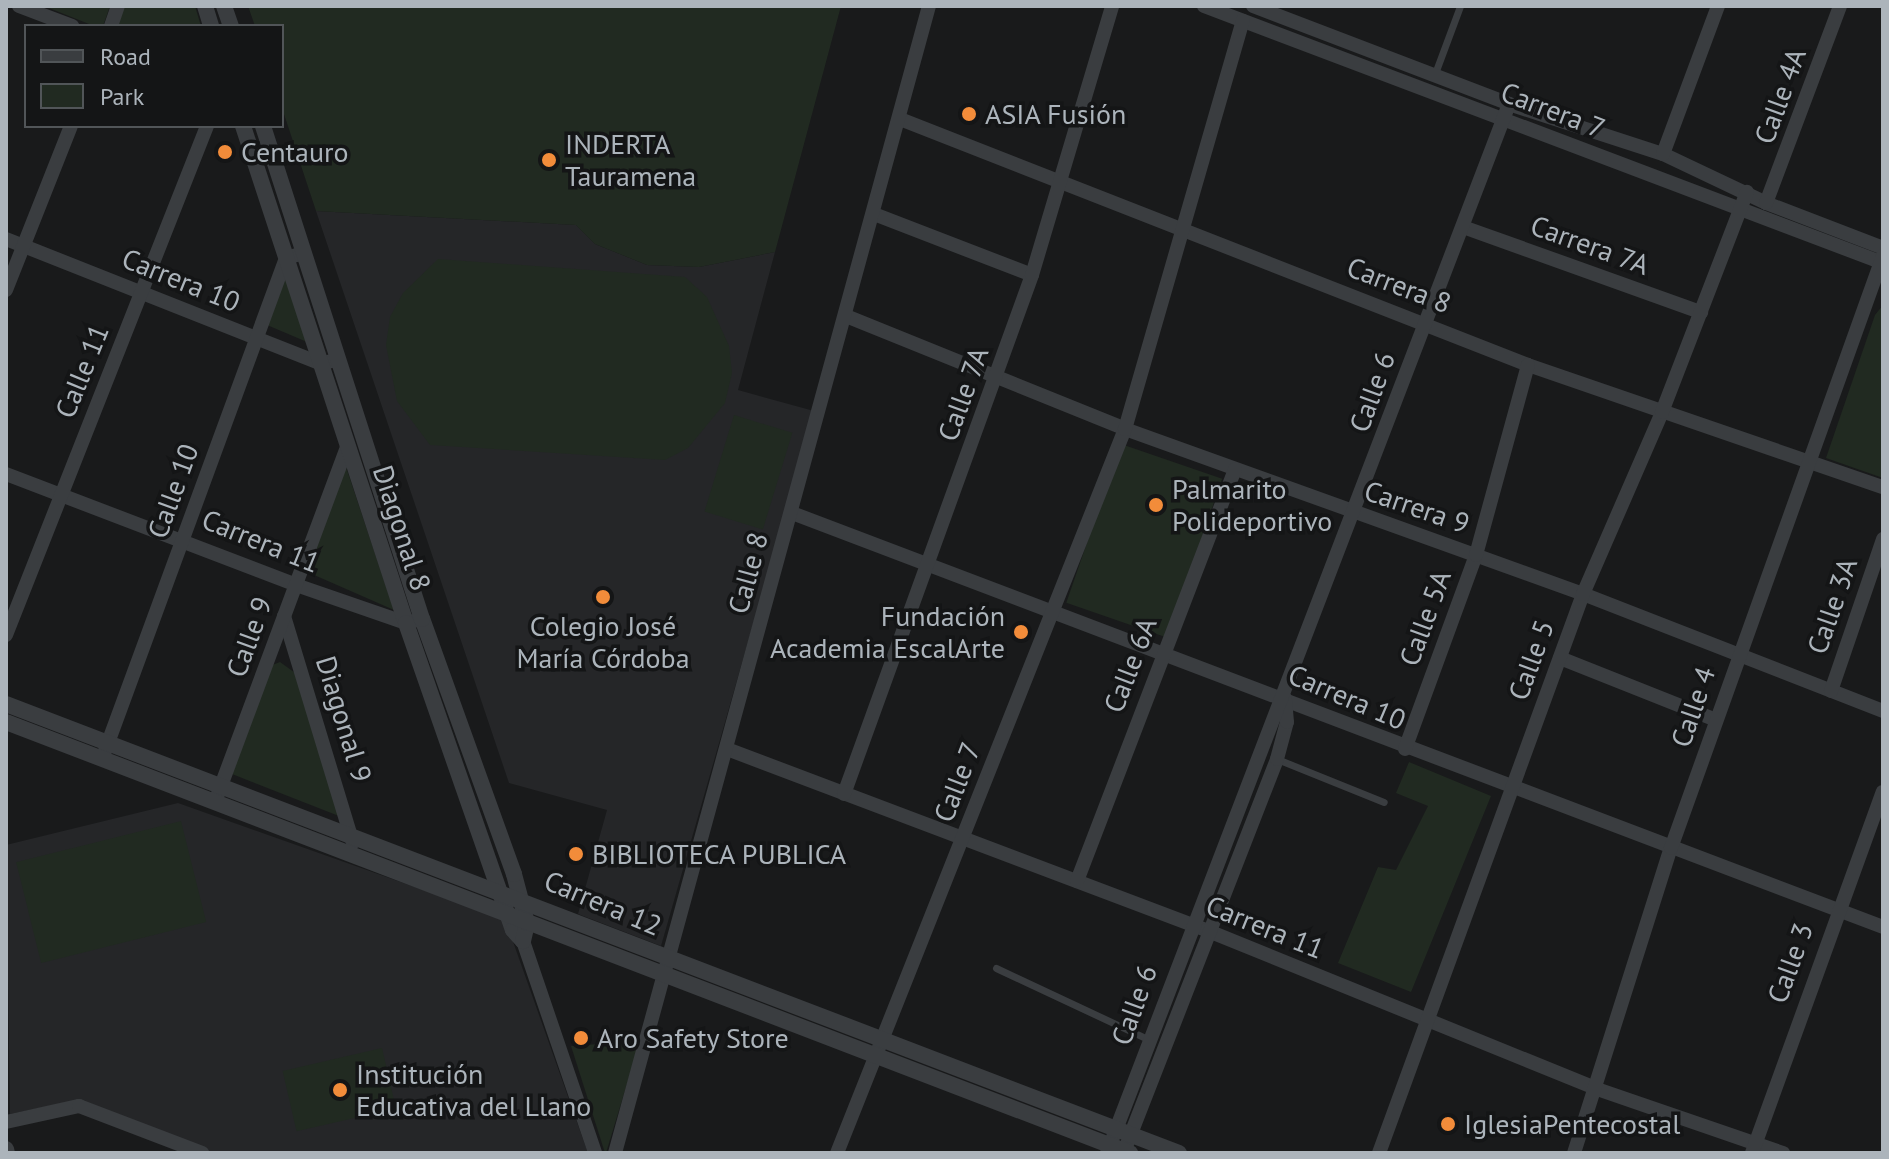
<!DOCTYPE html>
<meta charset="utf-8">
<style>
body{margin:0}
#map{position:relative;width:1889px;height:1159px;overflow:hidden;background:#191a1b;font-family:"PT Sans",sans-serif}
div>[style]{position:absolute}
.built>*{inset:0;background:#252628}
.green>*{inset:0;background:#212a21;transform-origin:0 0}
.service>*{height:7px;margin:-3.5px;padding:0 3.5px;transform-origin:3.5px;border-radius:3.5px;background:#3a3d40}
.minor>*{height:14px;margin:-7px;padding:0 7px;transform-origin:7px;border-radius:7px;background:#3a3d40}
.tertiary>*{height:16px;margin:-8px;padding:0 8px;transform-origin:8px;border-radius:8px;background:#3a3d40}
.dots>*{width:22px;height:22px;translate:-50% -50%;box-sizing:border-box;border:4px solid #141516;border-radius:50%}
span{translate:-50% -50%;white-space:nowrap;text-align:center;line-height:1.15;-webkit-text-stroke:7px #141516;paint-order:stroke}
.street-label{font-size:28px;color:#acb4bb}
.poi-label{font-size:28px;color:#acb4bb}
.left{translate:0 -50%;text-align:left}
.right{translate:-100% -50%;text-align:right}
.frame{position:absolute;inset:0;border:8px solid #acb4bb;pointer-events:none}
.legend{position:absolute;left:24px;top:24px;width:260px;height:104px;box-sizing:border-box;background:#141516;border:2px solid #515558;margin:0;padding:10px 14px;list-style:none;font-size:24px;color:#acb4bb}
.legend li{display:flex;align-items:center;gap:16px;height:40px}
.legend b{width:40px;border:2px solid #515558}
</style>
<div id="map">
<div class="built">
<div style="clip-path:polygon(316px 211px,576px 225px,595px 244px,647px 265px,699px 267px,775px 252px,738px 390px,814px 411px,661px 946px,578px 914px,607px 810px,509px 783px)"></div>
<div style="clip-path:polygon(178px 803px,505px 919px,588px 1153px,211px 1153px,78px 1100px,10px 1114px,6px 845px)"></div>
</div>
<div class="green">
<div style="clip-path:polygon(44px 6px,110px 6px,103px 26px,94px 26px)"></div>
<div style="clip-path:polygon(121px 6px,195px 6px,201px 26px,113px 26px)"></div>
<div style="clip-path:polygon(248px 6px,841px 6px,775px 252px,699px 267px,647px 265px,595px 244px,576px 225px,316px 211px,282px 108px,282px 26px,255px 26px)"></div>
<div style="clip-path:polygon(438px 259px,685px 277px,707px 297px,729px 346px,732px 373px,725px 403px,688px 448px,665px 460px,430px 445px,397px 401px,386px 345px,390px 317px,403px 293px)"></div>
<div style="clip-path:polygon(287px 274px,307px 342px,267px 325px)"></div>
<div style="clip-path:polygon(1883px 305px,1883px 478px,1826px 458px,1875px 315px)"></div>
<div style="left:734px;top:415px;width:61px;height:101px;rotate:17deg"></div>
<div style="left:1121px;top:444px;width:107px;height:168px;rotate:19deg"></div>
<div style="clip-path:polygon(346px 467px,394px 610px,305px 571px)"></div>
<div style="clip-path:polygon(280px 662px,298px 675px,344px 818px,232px 774px,270px 666px)"></div>
<div style="clip-path:polygon(1409px 762px,1491px 796px,1411px 992px,1338px 963px,1378px 867px,1396px 870px,1428px 806px,1396px 793px)"></div>
<div style="left:181px;top:821px;width:104px;height:170px;rotate:76deg"></div>
<div style="clip-path:polygon(640px 1041px,606px 1153px,605px 1153px,571px 1046px)"></div>
<div style="left:382px;top:1048px;width:62px;height:102px;rotate:77deg"></div>
</div>
<div class="service">
<div style="left:1434px;top:76px;width:75px;rotate:-69.6deg"></div>
<div style="left:1277px;top:759px;width:115px;rotate:21.9deg"></div>
<div style="left:996px;top:968px;width:170px;rotate:25.1deg"></div>
</div>
<div class="minor">
<div style="left:19px;top:6px;width:57px;rotate:20.7deg"></div>
<div style="left:1204px;top:6px;width:726px;rotate:20.73deg"></div>
<div style="left:1253px;top:6px;width:274px;rotate:20.9deg"></div>
<div style="left:1509px;top:104px;width:162px;rotate:18deg"></div>
<div style="left:1663px;top:154px;width:114px;rotate:25.4deg"></div>
<div style="left:1766px;top:203px;width:125px;rotate:21deg"></div>
<div style="left:111px;top:26px;width:21px;rotate:-71deg"></div>
<div style="left:900px;top:119px;width:674px;rotate:21.39deg"></div>
<div style="left:1528px;top:365px;width:375px;rotate:19deg"></div>
<div style="left:1663px;top:154px;width:158px;rotate:-69.6deg"></div>
<div style="left:1766px;top:203px;width:210px;rotate:-69.4deg"></div>
<div style="left:874px;top:214px;width:169px;rotate:21.1deg"></div>
<div style="left:1463px;top:227px;width:253px;rotate:19.7deg"></div>
<div style="left:6px;top:239px;width:339px;rotate:21.6deg"></div>
<div style="left:321px;top:364px;width:18px;rotate:-16deg"></div>
<div style="left:6px;top:290px;width:176px;rotate:-68.4deg"></div>
<div style="left:846px;top:316px;width:301px;rotate:22deg"></div>
<div style="left:1125px;top:429px;width:487px;rotate:19.8deg"></div>
<div style="left:1583px;top:594px;width:322px;rotate:21.3deg"></div>
<div style="left:6px;top:474px;width:311px;rotate:20.9deg"></div>
<div style="left:296px;top:585px;width:116px;rotate:19.1deg"></div>
<div style="left:406px;top:623px;width:8px;rotate:-14deg"></div>
<div style="left:792px;top:513px;width:1167px;rotate:20.78deg"></div>
<div style="left:284px;top:616px;width:237px;rotate:73.1deg"></div>
<div style="left:6px;top:635px;width:547px;rotate:-68.45deg"></div>
<div style="left:1560px;top:658px;width:168px;rotate:21.7deg"></div>
<div style="left:1831px;top:691px;width:161px;rotate:-71.1deg"></div>
<div style="left:727px;top:749px;width:512px;rotate:20.7deg"></div>
<div style="left:1206px;top:930px;width:422px;rotate:22.1deg"></div>
<div style="left:1597px;top:1089px;width:197px;rotate:19deg"></div>
<div style="left:1405px;top:749px;width:207px;rotate:-69.9deg"></div>
<div style="left:1476px;top:555px;width:197px;rotate:-74.7deg"></div>
<div style="left:105px;top:751px;width:525px;rotate:-69.84deg"></div>
<div style="left:286px;top:258px;width:19px;rotate:-16deg"></div>
<div style="left:844px;top:794px;width:552px;rotate:-70.09deg"></div>
<div style="left:1032px;top:275px;width:281px;rotate:-73.4deg"></div>
<div style="left:215px;top:802px;width:381px;rotate:-69.6deg"></div>
<div style="left:1077px;top:881px;width:441px;rotate:-69deg"></div>
<div style="left:523px;top:941px;width:224px;rotate:71.2deg"></div>
<div style="left:6px;top:1122px;width:75px;rotate:-12.4deg"></div>
<div style="left:79px;top:1106px;width:132px;rotate:20.9deg"></div>
<div style="left:1127px;top:1144px;width:413px;rotate:-68.7deg"></div>
<div style="left:1277px;top:759px;width:38px;rotate:-75deg"></div>
<div style="left:1287px;top:722px;width:24px;rotate:-95deg"></div>
<div style="left:615px;top:1153px;width:1189px;rotate:-74.69deg"></div>
<div style="left:837px;top:1153px;width:779px;rotate:-68.31deg"></div>
<div style="left:1125px;top:429px;width:425px;rotate:-73.9deg"></div>
<div style="left:1107px;top:1153px;width:1123px;rotate:-69.03deg"></div>
<div style="left:1379px;top:1153px;width:595px;rotate:-69.95deg"></div>
<div style="left:1583px;top:594px;width:198px;rotate:-66.5deg"></div>
<div style="left:1662px;top:412px;width:236px;rotate:-68.9deg"></div>
<div style="left:1574px;top:1153px;width:320px;rotate:-72.4deg"></div>
<div style="left:1671px;top:848px;width:629px;rotate:-70.3deg"></div>
<div style="left:1752px;top:1153px;width:384px;rotate:-70.1deg"></div>
</div>
<div class="tertiary">
<div style="left:205px;top:6px;width:21px;rotate:73deg"></div>
<div style="left:224px;top:6px;width:21px;rotate:71deg"></div>
<div style="left:243px;top:126px;width:523px;rotate:71.84deg"></div>
<div style="left:406px;top:623px;width:325px;rotate:70.8deg"></div>
<div style="left:513px;top:930px;width:15px;rotate:48deg"></div>
<div style="left:523px;top:941px;width:18px;rotate:-77deg"></div>
<div style="left:527px;top:923px;width:51px;rotate:-104.9deg"></div>
<div style="left:514px;top:874px;width:271px;rotate:-109.8deg"></div>
<div style="left:422px;top:619px;width:518px;rotate:-107.88deg"></div>
<div style="left:6px;top:704px;width:1256px;rotate:20.95deg"></div>
<div style="left:6px;top:722px;width:1204px;rotate:20.98deg"></div>
<div style="left:6px;top:1149px;width:4px;rotate:76deg"></div>
</div>
<div class="dots">
<div style="left:969px;top:114px;background:#f28c3a"></div>
<div style="left:225px;top:152px;background:#f28c3a"></div>
<div style="left:549px;top:160px;background:#f28c3a"></div>
<div style="left:1156px;top:505px;background:#f28c3a"></div>
<div style="left:603px;top:597px;background:#f28c3a"></div>
<div style="left:1021px;top:632px;background:#f28c3a"></div>
<div style="left:576px;top:854px;background:#f28c3a"></div>
<div style="left:581px;top:1038px;background:#f28c3a"></div>
<div style="left:340px;top:1090px;background:#f28c3a"></div>
<div style="left:1448px;top:1124px;background:#f28c3a"></div>
</div>
<div class="street-label">
<span style="left:1780px;top:96px;rotate:-70deg">Calle 4A</span>
<span style="left:1553px;top:110px;rotate:21deg">Carrera 7</span>
<span style="left:1590px;top:245px;rotate:20deg">Carrera 7A</span>
<span style="left:181px;top:280px;rotate:22deg">Carrera 10</span>
<span style="left:1399px;top:285px;rotate:21deg">Carrera 8</span>
<span style="left:82px;top:371px;rotate:-68deg">Calle 11</span>
<span style="left:1372px;top:392px;rotate:-70deg">Calle 6</span>
<span style="left:963px;top:394px;rotate:-70deg">Calle 7A</span>
<span style="left:173px;top:491px;rotate:-70deg">Calle 10</span>
<span style="left:1417px;top:507px;rotate:19deg">Carrera 9</span>
<span style="left:402px;top:528px;rotate:72deg">Diagonal 8</span>
<span style="left:261px;top:541px;rotate:22deg">Carrera 11</span>
<span style="left:748px;top:573px;rotate:-75deg">Calle 8</span>
<span style="left:1832px;top:606px;rotate:-71deg">Calle 3A</span>
<span style="left:1425px;top:618px;rotate:-70deg">Calle 5A</span>
<span style="left:249px;top:637px;rotate:-70deg">Calle 9</span>
<span style="left:1531px;top:660px;rotate:-70deg">Calle 5</span>
<span style="left:1130px;top:665px;rotate:-69deg">Calle 6A</span>
<span style="left:1347px;top:697px;rotate:23deg">Carrera 10</span>
<span style="left:1693px;top:707px;rotate:-71deg">Calle 4</span>
<span style="left:344px;top:719px;rotate:73deg">Diagonal 9</span>
<span style="left:957px;top:782px;rotate:-69deg">Calle 7</span>
<span style="left:603px;top:903px;rotate:23deg">Carrera 12</span>
<span style="left:1265px;top:927px;rotate:22deg">Carrera 11</span>
<span style="left:1790px;top:963px;rotate:-70deg">Calle 3</span>
<span style="left:1134px;top:1005px;rotate:-70deg">Calle 6</span>
</div>
<div class="poi-label">
<span class="left" style="left:985px;top:114px">ASIA Fusión</span>
<span class="left" style="left:565px;top:160px">INDERTA<br>Tauramena</span>
<span class="left" style="left:241px;top:152px">Centauro</span>
<span class="left" style="left:1172px;top:505px">Palmarito<br>Polideportivo</span>
<span class="right" style="left:1005px;top:632px">Fundación<br>Academia EscalArte</span>
<span style="left:603px;top:642px">Colegio José<br>María Córdoba</span>
<span class="left" style="left:592px;top:854px">BIBLIOTECA PUBLICA</span>
<span class="left" style="left:597px;top:1038px">Aro Safety Store</span>
<span class="left" style="left:356px;top:1090px">Institución<br>Educativa del Llano</span>
<span class="left" style="left:1464px;top:1124px">IglesiaPentecostal</span>
</div>
<div class="frame"></div>
<ul class="legend">
<li><b style="height:10px;background:#3a3d40"></b>Road</li>
<li><b style="height:22px;background:#212a21"></b>Park</li>
</ul>
</div>
